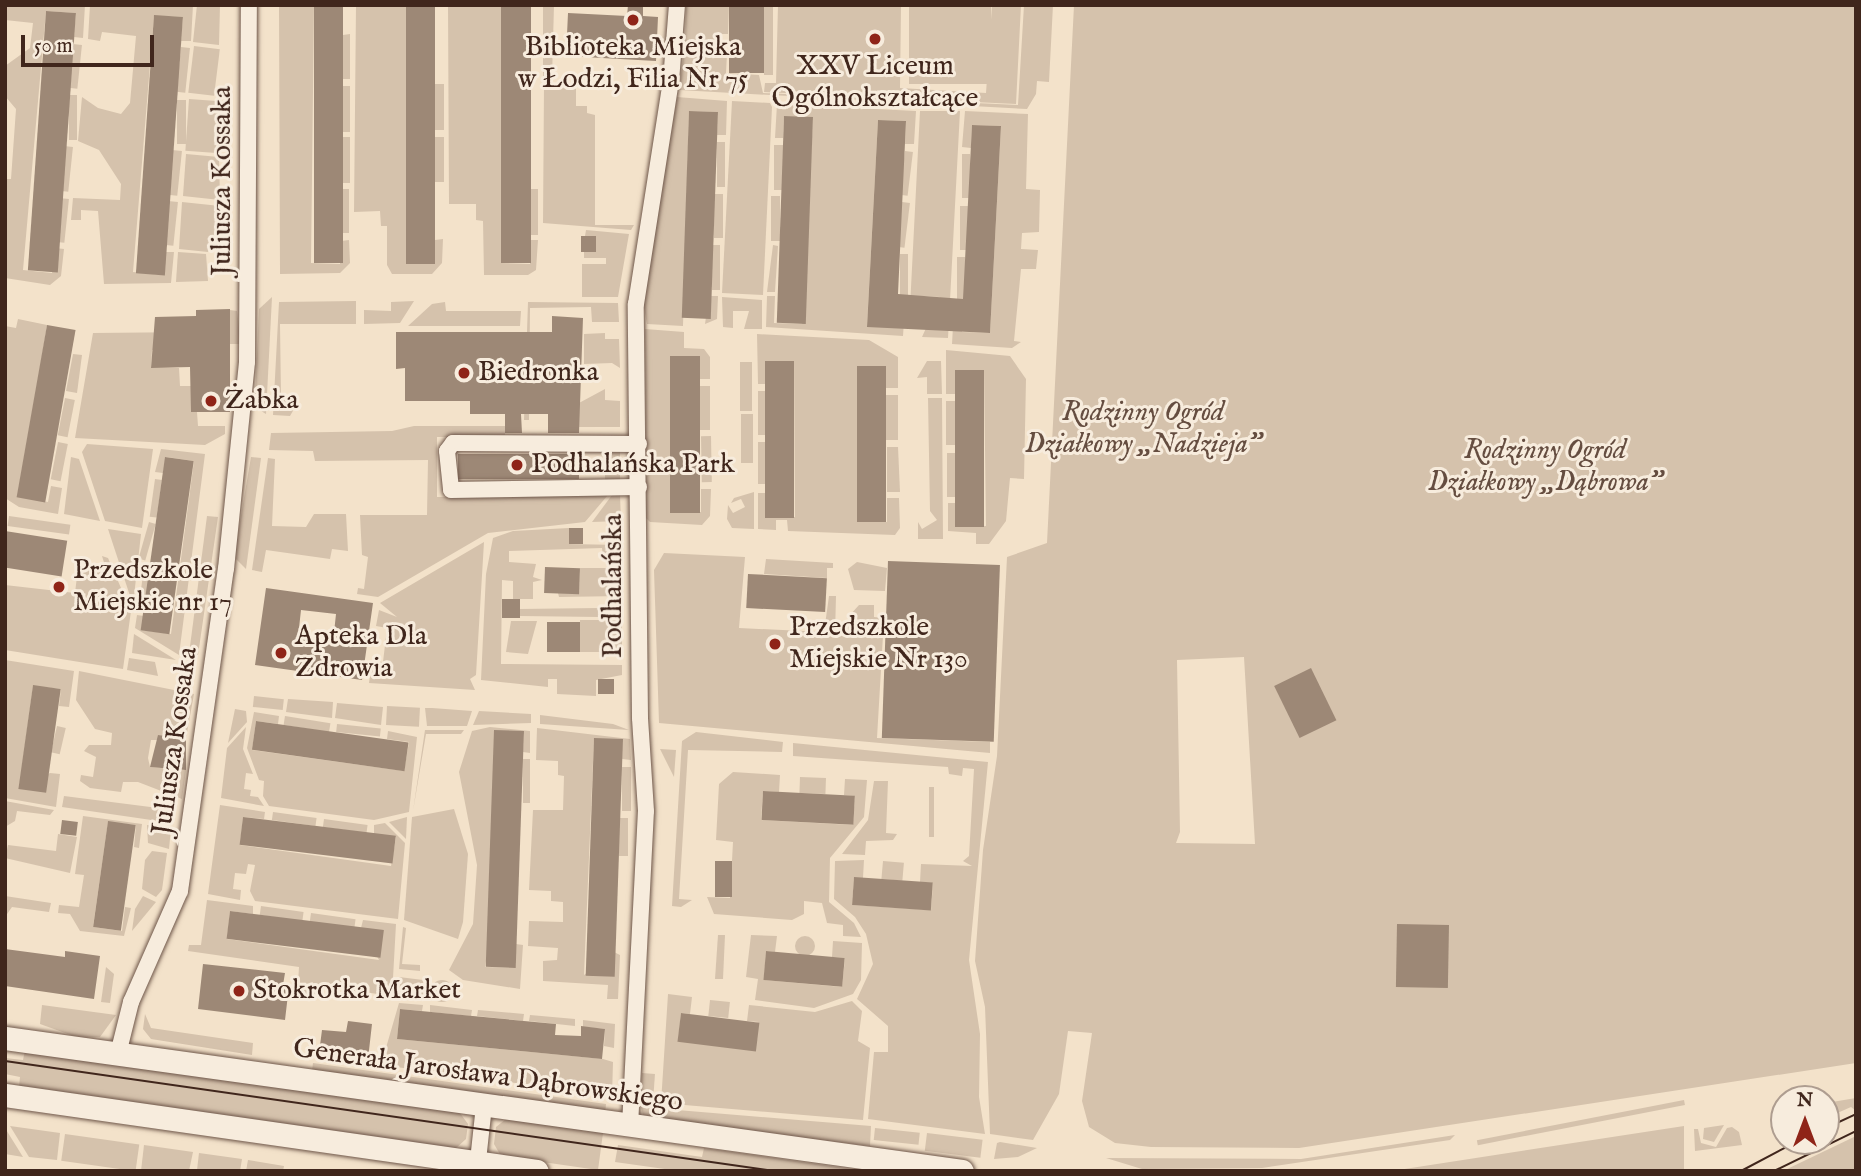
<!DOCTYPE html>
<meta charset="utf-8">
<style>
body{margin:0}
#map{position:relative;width:1861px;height:1176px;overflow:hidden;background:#f3e2ca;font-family:"IM FELL English",serif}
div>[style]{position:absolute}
.green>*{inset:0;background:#d5c2ac;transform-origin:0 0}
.round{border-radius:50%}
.building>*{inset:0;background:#9d8876;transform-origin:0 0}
.roads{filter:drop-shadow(0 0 2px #6d5548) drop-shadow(0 0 2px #6d5548)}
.minor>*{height:16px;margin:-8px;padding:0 8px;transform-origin:8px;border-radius:8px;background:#f7ecdd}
.secondary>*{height:23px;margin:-11.5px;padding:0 11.5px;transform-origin:11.5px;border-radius:11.5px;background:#f7ecdd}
.tram>*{height:2px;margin:-1px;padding:0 1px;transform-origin:1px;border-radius:1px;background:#40261c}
.dots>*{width:19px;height:19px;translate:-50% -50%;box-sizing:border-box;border:4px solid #f7ecdd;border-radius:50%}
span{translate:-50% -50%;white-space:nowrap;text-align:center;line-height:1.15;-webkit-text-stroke:6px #f7ecdd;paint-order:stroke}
.poi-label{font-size:28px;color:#40261c}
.left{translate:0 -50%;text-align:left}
.street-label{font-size:28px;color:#40261c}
.park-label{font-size:28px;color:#654d40;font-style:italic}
.frame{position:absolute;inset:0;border:7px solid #40261c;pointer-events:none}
.north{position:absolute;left:1770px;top:1085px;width:70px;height:70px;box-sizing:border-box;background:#f7ecdd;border:2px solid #ae9d90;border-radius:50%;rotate:0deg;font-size:19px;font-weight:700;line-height:28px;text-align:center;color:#40261c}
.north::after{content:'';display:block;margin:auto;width:24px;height:32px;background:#8f2418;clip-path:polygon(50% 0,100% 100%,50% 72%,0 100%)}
.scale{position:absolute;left:21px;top:35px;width:133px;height:32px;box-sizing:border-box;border:4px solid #40261c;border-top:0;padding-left:9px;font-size:21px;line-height:24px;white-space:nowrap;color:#40261c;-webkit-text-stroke:5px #f7ecdd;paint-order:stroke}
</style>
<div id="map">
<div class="green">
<div style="clip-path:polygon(5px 5px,85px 5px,83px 38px,74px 37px,76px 13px,46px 11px,23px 270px,52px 273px,55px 248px,64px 249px,61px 276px,50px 285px,5px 278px,5px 179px,11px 179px,16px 109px,5px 96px,5px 66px,30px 48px,33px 23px,5px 20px)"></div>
<div style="clip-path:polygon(90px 5px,193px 5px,191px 41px,181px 41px,183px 17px,154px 16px,133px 272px,162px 275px,164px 252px,174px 252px,171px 283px,104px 284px,98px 211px,81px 210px,81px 220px,71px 220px,73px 198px,120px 200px,121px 184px,99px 150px,78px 141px,82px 97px,98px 108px,121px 114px,130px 103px,136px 36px,102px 32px,100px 41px,88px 39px)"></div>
<div style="clip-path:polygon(197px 5px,220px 5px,219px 45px,193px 42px)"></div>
<div style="clip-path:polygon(279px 5px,314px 5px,311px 263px,340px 264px,341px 241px,349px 240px,350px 263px,340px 273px,280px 274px)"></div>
<div style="clip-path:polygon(356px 5px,406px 5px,406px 263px,435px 240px,443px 239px,442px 263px,432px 274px,392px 274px,387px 265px,387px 226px,381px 226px,380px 211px,354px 212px)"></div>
<div style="clip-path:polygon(448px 5px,501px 5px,501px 263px,530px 264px,530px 240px,538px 240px,536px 270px,528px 275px,484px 275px,483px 221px,476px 220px,476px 204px,449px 204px)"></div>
<div style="clip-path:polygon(543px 5px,554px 5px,552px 78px,543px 78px)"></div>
<div style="clip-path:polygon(686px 5px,729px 5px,728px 34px,719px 34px,719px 47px,685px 45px)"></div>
<div style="left:764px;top:5px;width:9px;height:70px"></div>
<div style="clip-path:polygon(778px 5px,901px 5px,900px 88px,986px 93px,992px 5px,1021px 5px,1016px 104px,764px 92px,765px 83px,776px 83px)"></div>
<div style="left:909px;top:5px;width:82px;height:79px"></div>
<div style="clip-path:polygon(1024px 5px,1053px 5px,1049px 82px,1037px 81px,1036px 94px,1027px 109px,679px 90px,684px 52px,694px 52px,727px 54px,726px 73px,759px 75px,763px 93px,1018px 105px)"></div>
<div style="clip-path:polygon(evenodd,1074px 5px,1856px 5px,1856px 1063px,1299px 1148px,1151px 1147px,1115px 1143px,1089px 1127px,1082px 1101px,1092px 1033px,1068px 1031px,1059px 1094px,1033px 1140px,990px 1134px,985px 1007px,975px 961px,983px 850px,997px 756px,1007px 557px,1047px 543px,1074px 5px,1244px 657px,1255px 844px,1176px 843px,1180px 832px,1177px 660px,1244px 657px)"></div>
<div style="clip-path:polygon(350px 34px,350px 79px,342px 79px,343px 35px)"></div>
<div style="left:73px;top:44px;width:9px;height:44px;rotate:6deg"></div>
<div style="left:194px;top:46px;width:26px;height:47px;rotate:7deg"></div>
<div style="left:181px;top:47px;width:9px;height:45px;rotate:6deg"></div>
<div style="left:435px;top:84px;width:9px;height:46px"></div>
<div style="clip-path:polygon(544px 85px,576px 86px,576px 106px,587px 106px,587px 113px,595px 115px,595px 225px,634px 225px,631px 230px,543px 223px)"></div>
<div style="left:342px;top:86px;width:8px;height:46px"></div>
<div style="left:69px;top:95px;width:8px;height:45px"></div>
<div style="clip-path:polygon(677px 97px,727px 101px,726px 135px,717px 135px,718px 112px,689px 111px,683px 326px,647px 324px,643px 302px)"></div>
<div style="left:189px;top:99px;width:31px;height:52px;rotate:4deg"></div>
<div style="left:177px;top:100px;width:9px;height:44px"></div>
<div style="clip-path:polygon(732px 101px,770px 103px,772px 107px,763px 295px,722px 293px)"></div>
<div style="clip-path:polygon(777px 104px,916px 111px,914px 144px,905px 144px,906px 121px,878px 120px,867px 326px,905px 306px,903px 336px,766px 327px,767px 296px,775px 296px,774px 323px,802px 324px,813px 118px,784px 116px,783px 138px,775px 138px)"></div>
<div style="clip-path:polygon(920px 111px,960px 111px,948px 338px,922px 337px,940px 297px,922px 296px,910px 307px)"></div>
<div style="clip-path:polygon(965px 111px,1028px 114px,1026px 189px,1040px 190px,1039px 232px,1022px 233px,1021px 249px,1038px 250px,1036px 269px,1021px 269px,1014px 341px,1021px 342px,1012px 348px,952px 344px,954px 308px,963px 308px,962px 332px,990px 333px,1001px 126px,972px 125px,971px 148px,962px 147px)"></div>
<div style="left:342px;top:137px;width:8px;height:46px"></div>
<div style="left:435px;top:137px;width:9px;height:45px"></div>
<div style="left:717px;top:142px;width:8px;height:45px"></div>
<div style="left:774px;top:145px;width:9px;height:45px"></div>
<div style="left:64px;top:146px;width:9px;height:45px;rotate:6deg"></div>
<div style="left:172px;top:150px;width:10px;height:45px;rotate:6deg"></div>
<div style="left:905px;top:151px;width:8px;height:44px;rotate:7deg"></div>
<div style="clip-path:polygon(186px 154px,219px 157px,220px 200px,183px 196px)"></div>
<div style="left:962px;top:154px;width:8px;height:44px"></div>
<div style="left:341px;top:189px;width:8px;height:44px"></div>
<div style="left:530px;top:189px;width:8px;height:46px"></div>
<div style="left:714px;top:194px;width:9px;height:44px"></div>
<div style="left:771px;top:196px;width:9px;height:45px"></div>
<div style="left:59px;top:198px;width:10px;height:44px;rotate:6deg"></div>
<div style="left:168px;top:201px;width:10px;height:44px;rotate:6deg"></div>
<div style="clip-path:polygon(182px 202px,220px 206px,219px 241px,209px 240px,208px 252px,179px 249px)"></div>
<div style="left:902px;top:202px;width:8px;height:45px;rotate:7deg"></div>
<div style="left:960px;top:206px;width:8px;height:44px"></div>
<div style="clip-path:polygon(586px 230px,629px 234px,618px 297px,582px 297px,582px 264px,606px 264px,606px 258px,584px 258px,584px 252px,595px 252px,596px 236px,585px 236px)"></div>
<div style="left:712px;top:245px;width:8px;height:45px"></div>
<div style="clip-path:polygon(773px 245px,778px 246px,775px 292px,767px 292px)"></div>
<div style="clip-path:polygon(178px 252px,206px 254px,208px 281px,176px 282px)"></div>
<div style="left:900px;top:254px;width:8px;height:44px"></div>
<div style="left:957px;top:257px;width:8px;height:44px"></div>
<div style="clip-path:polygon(709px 296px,718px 296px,717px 319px,705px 324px)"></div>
<div style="clip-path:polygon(272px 297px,266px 414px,258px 409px,255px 398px,259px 309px)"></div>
<div style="clip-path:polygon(722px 297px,762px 300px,762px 329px,744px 329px,749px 311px,733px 311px,733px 328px,723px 327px)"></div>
<div style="clip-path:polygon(356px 301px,356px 324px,280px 324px,281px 397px,294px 398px,294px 409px,290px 416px,273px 415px,279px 302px)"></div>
<div style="clip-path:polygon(414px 301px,400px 323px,364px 324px,364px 310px,391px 311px,391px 302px)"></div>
<div style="clip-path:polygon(445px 302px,446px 311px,521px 311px,520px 326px,408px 326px,432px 304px)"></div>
<div style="clip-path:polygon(528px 302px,618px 303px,619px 322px,592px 322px,591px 307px,530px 308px,529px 420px,524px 420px)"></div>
<div style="clip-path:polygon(230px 310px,237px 311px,241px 344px,230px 344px)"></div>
<div style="clip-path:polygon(18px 319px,47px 325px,20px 497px,48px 502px,51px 486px,62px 488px,58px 514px,19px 507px,5px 498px,5px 326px,16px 328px)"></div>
<div style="clip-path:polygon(645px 329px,684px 332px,684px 348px,704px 349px,710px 357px,710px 379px,700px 379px,699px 356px,671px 356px,673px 513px,701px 512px,701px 489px,711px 489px,710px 516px,702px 525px,650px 522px,646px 518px)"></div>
<div style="clip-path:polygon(196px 332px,174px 350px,152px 350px,151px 367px,179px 368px,180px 386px,198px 386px,191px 412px,197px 412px,198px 426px,225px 426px,225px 434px,205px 445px,75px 438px,93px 333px)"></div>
<div style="clip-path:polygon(605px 333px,605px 339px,619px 339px,620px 368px,612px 363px,584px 364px,584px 334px)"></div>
<div style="clip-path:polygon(757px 334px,869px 340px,898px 357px,898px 388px,886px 388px,886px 366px,857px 367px,859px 522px,887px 522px,887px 498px,899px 498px,900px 528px,895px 535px,788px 531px,787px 520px,776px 520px,776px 530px,758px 529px,758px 493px,766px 493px,767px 518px,795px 517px,794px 361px,766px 361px,766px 384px,758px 384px)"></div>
<div style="clip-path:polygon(946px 350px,1010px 356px,1026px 379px,1024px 479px,1010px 478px,1006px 521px,989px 544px,976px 544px,976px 533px,948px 531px,948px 503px,956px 503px,957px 527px,986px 526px,984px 370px,955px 370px,955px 394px,946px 394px)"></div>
<div style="clip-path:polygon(73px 354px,82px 355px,77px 393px,66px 391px)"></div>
<div style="clip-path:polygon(927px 361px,941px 361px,942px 394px,927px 394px,927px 377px,917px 378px)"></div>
<div style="left:740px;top:362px;width:12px;height:49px"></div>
<div style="left:700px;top:386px;width:10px;height:44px"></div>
<div style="clip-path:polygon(605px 389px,605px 400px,620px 401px,620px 427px,579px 427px,579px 403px)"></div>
<div style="left:758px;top:391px;width:8px;height:44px"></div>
<div style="left:886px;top:395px;width:12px;height:45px"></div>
<div style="left:65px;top:398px;width:10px;height:38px;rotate:11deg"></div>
<div style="clip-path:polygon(928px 398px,942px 398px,943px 539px,918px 539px,918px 522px,922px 529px,937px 520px,930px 511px)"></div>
<div style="left:946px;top:401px;width:9px;height:44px"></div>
<div style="left:741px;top:414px;width:12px;height:49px"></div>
<div style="clip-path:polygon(414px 426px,505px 426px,505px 437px,437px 437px,437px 497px,608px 495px,585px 522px,488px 533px,378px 597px,357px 594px,358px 588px,364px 589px,368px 557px,362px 555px,360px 515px,427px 515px,428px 460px,315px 461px,313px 451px,269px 450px,271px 433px,392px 431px)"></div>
<div style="left:711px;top:436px;width:46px;height:10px;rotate:89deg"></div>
<div style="left:58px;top:442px;width:10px;height:38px;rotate:11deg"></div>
<div style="left:758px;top:442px;width:8px;height:42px"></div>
<div style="clip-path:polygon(87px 444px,153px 449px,142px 528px,105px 521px,82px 452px)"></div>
<div style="clip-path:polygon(887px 447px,898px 447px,900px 492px,887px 492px)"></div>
<div style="clip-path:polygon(161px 449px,205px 454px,179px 655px,135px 628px,137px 615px,144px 616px,142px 630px,171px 634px,194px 461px,166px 457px,163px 473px,155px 472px)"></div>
<div style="left:605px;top:451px;width:15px;height:31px"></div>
<div style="left:947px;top:453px;width:9px;height:44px"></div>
<div style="clip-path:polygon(71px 457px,79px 459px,100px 521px,64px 514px)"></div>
<div style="clip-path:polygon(251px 457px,261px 458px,246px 569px,234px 557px)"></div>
<div style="clip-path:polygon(268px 458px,275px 459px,272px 526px,306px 527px,314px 514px,346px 514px,348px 551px,332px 549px,330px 559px,266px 550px,262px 572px,252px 570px)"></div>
<div style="left:155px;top:479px;width:7px;height:38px;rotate:8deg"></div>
<div style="clip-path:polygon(754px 492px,754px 529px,732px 528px,727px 519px,728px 505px,733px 513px,745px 507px,741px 499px,731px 503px,734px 498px)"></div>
<div style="clip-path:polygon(612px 495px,620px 495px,621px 521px,592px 522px)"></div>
<div style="left:9px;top:516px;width:62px;height:10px;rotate:8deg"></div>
<div style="clip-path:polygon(207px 516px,218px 517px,198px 655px,189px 654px)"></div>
<div style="left:149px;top:522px;width:7px;height:38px;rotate:16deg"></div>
<div style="clip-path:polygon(569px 528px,569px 544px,620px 545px,620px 558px,603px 557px,602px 548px,509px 551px,509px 562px,536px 564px,533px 577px,542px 580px,533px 582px,533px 599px,513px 599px,513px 581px,502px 580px,501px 664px,622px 665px,622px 675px,596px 680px,596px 696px,557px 694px,557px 679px,548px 679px,548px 687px,481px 680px,486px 574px,493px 538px,513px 531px)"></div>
<div style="clip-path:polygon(108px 529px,141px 534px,133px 605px)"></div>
<div style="clip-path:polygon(484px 542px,476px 675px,470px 679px,475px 690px,369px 683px,372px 661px,383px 662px,387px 628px,376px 626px,379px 610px,397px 617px,380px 603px)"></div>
<div style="clip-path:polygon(664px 553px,745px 557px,739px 628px,824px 632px,829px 596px,836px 596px,835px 635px,845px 636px,850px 615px,859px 605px,874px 605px,874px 617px,884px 618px,877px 738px,990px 742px,990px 753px,659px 723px,654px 570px)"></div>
<div style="clip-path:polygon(102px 556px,108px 558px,131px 611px,123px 669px,5px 650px,5px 585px,75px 593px,78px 568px,107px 572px)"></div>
<div style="clip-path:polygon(766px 559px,833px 563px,833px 568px,827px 568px,827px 578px,764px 574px)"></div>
<div style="clip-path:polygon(857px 562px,887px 568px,885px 591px,854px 590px,848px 569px)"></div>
<div style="clip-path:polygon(144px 565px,151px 566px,145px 607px,139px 607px)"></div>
<div style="clip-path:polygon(580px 568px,622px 568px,622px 596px,559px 597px,558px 593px,579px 593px)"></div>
<div style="clip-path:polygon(599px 608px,599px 617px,520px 616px,519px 609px)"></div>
<div style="left:580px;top:620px;width:42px;height:32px"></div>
<div style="clip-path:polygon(511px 621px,537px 621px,528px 654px,506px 652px)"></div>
<div style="clip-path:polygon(134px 634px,176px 660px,132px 653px)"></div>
<div style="clip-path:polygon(129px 658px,155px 662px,158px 676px,127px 670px)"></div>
<div style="clip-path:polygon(5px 660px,74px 671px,69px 707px,59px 706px,61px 689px,33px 686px,19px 789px,50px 773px,60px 774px,56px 807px,5px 798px)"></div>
<div style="clip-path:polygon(79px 671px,194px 694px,186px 738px,158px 735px,158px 740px,151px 740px,148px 758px,150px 767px,186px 770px,182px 799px,138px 782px,123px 782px,121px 792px,90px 788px,80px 781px,81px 775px,93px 777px,96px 757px,84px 751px,89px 745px,111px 745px,112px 733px,95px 729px,76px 700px)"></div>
<div style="left:254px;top:696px;width:30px;height:11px;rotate:6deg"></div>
<div style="clip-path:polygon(288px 699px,333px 702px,332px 718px,286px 712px)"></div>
<div style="clip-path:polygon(337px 703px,383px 707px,381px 725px,335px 718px)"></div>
<div style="left:387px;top:706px;width:33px;height:19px;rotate:3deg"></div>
<div style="clip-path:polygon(425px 708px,432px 708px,472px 711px,467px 726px,427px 726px)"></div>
<div style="clip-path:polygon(235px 709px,246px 711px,247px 722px,228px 743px)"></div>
<div style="clip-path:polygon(479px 711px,531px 714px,531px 723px,473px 725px)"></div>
<div style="clip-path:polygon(254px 712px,279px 716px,278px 724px,256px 721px,252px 750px,404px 771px,409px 742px,387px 739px,388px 731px,417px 737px,409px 812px,374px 820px,269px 806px,263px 796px,264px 781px,259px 780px,247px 748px)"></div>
<div style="clip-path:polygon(540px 715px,613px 724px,629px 730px,540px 724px)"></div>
<div style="left:285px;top:716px;width:46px;height:9px;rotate:9deg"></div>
<div style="left:337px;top:724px;width:44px;height:8px;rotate:6deg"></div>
<div style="left:57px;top:726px;width:9px;height:27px;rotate:13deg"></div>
<div style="clip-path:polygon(246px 727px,243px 749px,253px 774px,246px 773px,244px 789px,251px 790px,250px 796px,258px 797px,264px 806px,221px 798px,227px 748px)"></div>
<div style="clip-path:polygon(490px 727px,530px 731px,530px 753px,523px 752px,524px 731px,485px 967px,515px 968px,516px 944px,523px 945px,520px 989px,463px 980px,449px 970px,473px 924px,477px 865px,459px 772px,472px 731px)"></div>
<div style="clip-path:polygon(537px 728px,630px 739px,631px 760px,622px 759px,594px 739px,584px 975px,614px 952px,620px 955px,618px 999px,607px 999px,608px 985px,543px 981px,543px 961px,557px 960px,558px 948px,528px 946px,529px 921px,563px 922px,563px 902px,551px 901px,551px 891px,529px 890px,533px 810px,563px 810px,564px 776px,558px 775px,558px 761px,536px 760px)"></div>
<div style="clip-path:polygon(425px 730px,464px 730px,461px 734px,426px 734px,413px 811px)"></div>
<div style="clip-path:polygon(696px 732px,783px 742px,782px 752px,688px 750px,679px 899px,692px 900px,681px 907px,672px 906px,682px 741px)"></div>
<div style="clip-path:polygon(793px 743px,988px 762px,969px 960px,980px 1034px,979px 1097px,985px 1134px,868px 1119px,874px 1052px,888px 1052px,888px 1026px,857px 999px,873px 964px,866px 934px,855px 917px,834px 899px,835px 861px,864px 860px,863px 878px,854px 878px,852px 905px,931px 910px,933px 883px,920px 882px,921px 864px,972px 866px,963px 861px,969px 856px,974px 769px,963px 768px,962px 776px,949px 774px,948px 767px,793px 756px)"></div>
<div style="clip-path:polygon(660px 749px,676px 750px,674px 777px)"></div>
<div style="left:523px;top:759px;width:7px;height:44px"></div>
<div style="left:622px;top:767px;width:9px;height:44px"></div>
<div style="clip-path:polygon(733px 772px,780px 775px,779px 792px,763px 791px,761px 820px,853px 825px,855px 796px,844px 795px,845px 779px,867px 780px,864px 817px,830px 858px,829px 902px,854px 923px,861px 937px,843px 936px,843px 925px,827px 923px,822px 903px,804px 901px,804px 914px,792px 920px,714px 914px,707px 897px,730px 898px,733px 842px,716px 840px,719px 784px)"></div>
<div style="left:800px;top:777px;width:26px;height:16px;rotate:2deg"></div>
<div style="clip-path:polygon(874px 781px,888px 781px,886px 833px,897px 834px,893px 840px,866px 841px,865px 855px,842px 854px,868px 820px)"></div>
<div style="left:929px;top:787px;width:5px;height:50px"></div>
<div style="clip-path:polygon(64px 796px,174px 810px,172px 823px,62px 807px)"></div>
<div style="clip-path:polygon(5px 801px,54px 810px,50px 815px,17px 811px,15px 821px,5px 827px)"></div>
<div style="clip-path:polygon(220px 805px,265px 812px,264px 819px,243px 817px,240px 845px,391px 866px,396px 837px,374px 834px,374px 825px,385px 823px,405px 843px,398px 919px,255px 901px,250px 891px,255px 865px,248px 864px,246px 874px,235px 873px,233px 889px,241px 890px,240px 900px,208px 894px)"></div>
<div style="clip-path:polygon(454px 809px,468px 854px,463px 922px,458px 939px,404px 920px,412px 817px)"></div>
<div style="left:273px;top:812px;width:44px;height:8px;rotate:8deg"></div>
<div style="clip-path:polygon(83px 816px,142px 824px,139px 848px,134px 847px,136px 825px,108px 822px,93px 927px,122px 931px,125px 907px,131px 908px,124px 936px,80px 931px,70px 914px,58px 913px,59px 905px,79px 907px,84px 875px,75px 874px)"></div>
<div style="clip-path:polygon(407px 817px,406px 839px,389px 822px)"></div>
<div style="left:619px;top:818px;width:9px;height:38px"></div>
<div style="left:324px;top:819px;width:44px;height:8px;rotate:8deg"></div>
<div style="clip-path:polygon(147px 825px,171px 828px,169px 849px,148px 843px)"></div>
<div style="clip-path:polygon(58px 834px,77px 837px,70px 873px,5px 858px,8px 845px,56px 851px)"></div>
<div style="clip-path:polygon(152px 851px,167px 853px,162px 890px,156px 897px,142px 889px,145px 860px)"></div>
<div style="left:883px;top:861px;width:21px;height:18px;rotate:5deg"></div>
<div style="clip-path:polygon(5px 896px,51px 903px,49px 912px,12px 907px,5px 917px)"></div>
<div style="clip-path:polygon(143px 896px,156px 902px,132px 931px,135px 909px)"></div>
<div style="clip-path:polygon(207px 900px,253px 906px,253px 914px,230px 911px,227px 939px,379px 960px,361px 928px,363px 920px,396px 924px,392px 996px,321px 986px,319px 997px,297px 1000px,299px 967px,188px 951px,189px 945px,201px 945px)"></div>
<div style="left:261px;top:906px;width:43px;height:9px;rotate:8deg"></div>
<div style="left:311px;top:913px;width:45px;height:9px;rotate:8deg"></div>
<div style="clip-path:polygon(403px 927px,406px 928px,402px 964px,420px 965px,420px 971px,399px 969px)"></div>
<div style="clip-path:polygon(718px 935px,725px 935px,723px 979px,715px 979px)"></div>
<div style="clip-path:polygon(751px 935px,777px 936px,775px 952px,766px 951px,764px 980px,842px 987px,845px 958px,832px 957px,833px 941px,862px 943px,861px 980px,853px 994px,814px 1008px,755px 1000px,758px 979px,746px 977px)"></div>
<div class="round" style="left:795px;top:936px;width:20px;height:20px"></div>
<div style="clip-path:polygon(106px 967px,114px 974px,110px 1003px,101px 1002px)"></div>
<div style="clip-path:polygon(399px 977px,423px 980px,424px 1001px,397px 998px)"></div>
<div class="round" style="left:431px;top:980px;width:22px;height:22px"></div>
<div style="clip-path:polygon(668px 994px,692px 997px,690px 1014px,681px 1013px,678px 1042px,759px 1022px,747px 1021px,749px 1005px,815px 1012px,852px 1001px,862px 1011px,858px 1041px,870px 1048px,863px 1120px,661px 1103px)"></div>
<div style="left:710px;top:1000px;width:20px;height:16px;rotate:6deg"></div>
<div style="clip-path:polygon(399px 1003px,423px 1005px,422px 1011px,400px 1009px,397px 1039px,603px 1059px,613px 1062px,612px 1096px,381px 1065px)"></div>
<div style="clip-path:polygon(42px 1005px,116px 1015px,100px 1037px,79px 1038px,40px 1024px)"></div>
<div style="clip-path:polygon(430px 1005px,472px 1010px,471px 1016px,430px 1012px)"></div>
<div style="clip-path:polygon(478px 1010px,524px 1014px,523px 1021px,477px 1016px)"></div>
<div style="clip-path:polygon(145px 1014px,151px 1028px,253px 1043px,252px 1055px,151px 1039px,143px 1029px)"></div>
<div style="clip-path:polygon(530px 1015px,575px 1019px,575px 1026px,529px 1021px)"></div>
<div style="clip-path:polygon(583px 1020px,615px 1024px,614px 1048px,604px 1046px,605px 1029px,583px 1027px)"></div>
<div style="clip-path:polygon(25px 1050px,460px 1113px,468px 1124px,466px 1139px,455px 1149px,19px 1087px,20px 1077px,5px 1074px,5px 1058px,23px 1060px)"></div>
<div style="clip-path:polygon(313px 1063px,606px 1104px,605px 1114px,312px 1071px)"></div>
<div style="left:642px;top:1073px;width:13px;height:28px;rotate:4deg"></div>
<div style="clip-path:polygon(1856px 1098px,1856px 1111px,1851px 1107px,1826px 1118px,1826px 1103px)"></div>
<div style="left:1684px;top:1100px;width:5px;height:211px;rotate:79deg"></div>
<div style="clip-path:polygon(641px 1107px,871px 1126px,870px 1146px,644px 1119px)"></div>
<div style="clip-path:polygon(506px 1119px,603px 1133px,598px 1170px,501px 1156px,494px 1144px,496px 1127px)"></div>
<div style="clip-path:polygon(1724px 1125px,1714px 1142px,1703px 1139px,1704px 1128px)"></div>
<div style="clip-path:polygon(10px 1126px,60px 1133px,57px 1160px,29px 1157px)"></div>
<div style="clip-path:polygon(1684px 1126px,1684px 1170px,1713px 1171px,1398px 1170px)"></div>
<div style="clip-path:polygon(1732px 1127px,1739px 1132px,1742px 1145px,1695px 1151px,1694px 1129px,1698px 1129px,1701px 1143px,1716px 1147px,1727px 1128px)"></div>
<div style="clip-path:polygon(5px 1128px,23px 1157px,5px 1154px)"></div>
<div style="left:875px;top:1128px;width:45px;height:12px;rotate:6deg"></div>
<div style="left:927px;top:1133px;width:56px;height:18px;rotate:7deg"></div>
<div style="left:65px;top:1134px;width:75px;height:27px;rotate:8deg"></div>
<div style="clip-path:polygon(1455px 1135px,1450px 1140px,1262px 1168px,1142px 1169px,1106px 1158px,1301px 1159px)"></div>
<div style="clip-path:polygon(1856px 1136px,1856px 1171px,1783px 1171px)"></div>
<div style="clip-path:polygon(997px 1143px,1000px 1142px,1037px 1148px,1018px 1157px,994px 1159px)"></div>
<div style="clip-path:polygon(144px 1145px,193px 1152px,189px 1171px,141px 1171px)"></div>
<div style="clip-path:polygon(618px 1145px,702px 1157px,704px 1148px,865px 1171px,679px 1171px,615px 1162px)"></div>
<div style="clip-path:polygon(199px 1153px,242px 1159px,240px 1171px,197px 1170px)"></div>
<div style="clip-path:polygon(248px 1160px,284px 1166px,283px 1171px,246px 1171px)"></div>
</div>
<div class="building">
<div style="left:314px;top:5px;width:29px;height:258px"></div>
<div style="left:406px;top:5px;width:29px;height:259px"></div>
<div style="left:501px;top:5px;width:30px;height:258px"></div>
<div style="clip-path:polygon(628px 5px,643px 6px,643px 16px,658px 17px,656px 61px,566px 56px,568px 13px,627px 16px)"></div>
<div style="left:729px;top:5px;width:35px;height:68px"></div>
<div style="left:46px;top:11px;width:30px;height:260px;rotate:4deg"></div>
<div style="left:154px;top:15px;width:29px;height:259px;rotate:4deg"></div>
<div style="left:689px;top:111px;width:29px;height:207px;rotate:2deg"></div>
<div style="left:784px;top:116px;width:29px;height:207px;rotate:2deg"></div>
<div style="clip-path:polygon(878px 120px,906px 121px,898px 294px,963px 299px,972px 125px,1001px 126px,990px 333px,867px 327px)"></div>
<div style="left:581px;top:236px;width:15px;height:16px"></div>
<div style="clip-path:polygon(230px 309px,230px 412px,191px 412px,190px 367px,151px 368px,155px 317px,196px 316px,196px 310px)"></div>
<div style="clip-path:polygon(552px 316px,583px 318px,579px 433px,548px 433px,548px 414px,521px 414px,522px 433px,505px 433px,505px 414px,470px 414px,470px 401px,405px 401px,405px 368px,396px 369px,396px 332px,552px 332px)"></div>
<div style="left:47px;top:325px;width:29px;height:175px;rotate:10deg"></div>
<div style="left:670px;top:356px;width:30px;height:157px"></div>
<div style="left:765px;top:361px;width:29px;height:157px"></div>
<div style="left:886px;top:366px;width:156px;height:29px;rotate:90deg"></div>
<div style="left:955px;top:370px;width:29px;height:157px"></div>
<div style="left:458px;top:454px;width:121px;height:25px"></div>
<div style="left:165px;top:457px;width:29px;height:175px;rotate:8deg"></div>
<div style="left:569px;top:528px;width:14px;height:16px"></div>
<div style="left:5px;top:531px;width:63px;height:36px;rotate:9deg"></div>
<div style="left:888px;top:561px;width:112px;height:177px;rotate:2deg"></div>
<div style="left:545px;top:567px;width:35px;height:26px;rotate:2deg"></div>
<div style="left:748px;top:574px;width:79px;height:34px;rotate:3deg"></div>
<div style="clip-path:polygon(evenodd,266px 588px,373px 603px,362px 680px,255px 665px,266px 588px,301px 610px,336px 614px,333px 642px,298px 637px,301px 610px)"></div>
<div style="left:502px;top:599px;width:18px;height:19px"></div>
<div style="left:547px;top:622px;width:33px;height:30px"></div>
<div style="left:1311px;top:668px;width:58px;height:41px;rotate:64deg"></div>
<div style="left:598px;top:679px;width:16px;height:15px"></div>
<div style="left:33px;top:685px;width:28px;height:105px;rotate:8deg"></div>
<div style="left:256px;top:721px;width:154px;height:29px;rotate:8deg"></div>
<div style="left:494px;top:730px;width:30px;height:237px;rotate:2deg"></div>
<div style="clip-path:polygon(158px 735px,186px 738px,186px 770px,150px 767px)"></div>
<div style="left:594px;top:738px;width:29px;height:238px;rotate:2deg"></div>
<div style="left:763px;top:791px;width:92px;height:29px;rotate:3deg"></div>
<div style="left:243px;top:817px;width:154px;height:28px;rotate:7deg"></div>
<div style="left:62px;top:820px;width:16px;height:14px;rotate:7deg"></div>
<div style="left:108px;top:821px;width:28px;height:107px;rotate:8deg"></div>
<div style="left:715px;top:861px;width:17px;height:36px"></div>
<div style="left:854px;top:877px;width:79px;height:28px;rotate:4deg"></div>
<div style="left:230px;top:911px;width:155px;height:28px;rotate:7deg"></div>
<div style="left:1397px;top:924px;width:52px;height:63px;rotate:1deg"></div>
<div style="clip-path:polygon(5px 949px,65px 957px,65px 951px,100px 956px,94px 999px,5px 986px)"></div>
<div style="left:766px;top:951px;width:79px;height:29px;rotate:5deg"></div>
<div style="clip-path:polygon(203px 964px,285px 973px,283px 985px,289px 986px,285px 1020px,198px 1009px)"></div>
<div style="clip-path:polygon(400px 1009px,556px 1024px,555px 1035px,581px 1036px,581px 1026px,605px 1029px,602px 1059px,397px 1039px)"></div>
<div style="left:681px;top:1013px;width:79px;height:29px;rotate:7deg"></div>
<div style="clip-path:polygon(348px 1021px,372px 1024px,368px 1059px,319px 1053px,322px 1030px,346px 1032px)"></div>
</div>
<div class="roads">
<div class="minor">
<div style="left:639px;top:444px;width:186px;rotate:-179.7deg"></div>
<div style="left:453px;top:443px;width:10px;rotate:127deg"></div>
<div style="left:447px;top:451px;width:39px;rotate:84deg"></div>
<div style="left:451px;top:490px;width:188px;rotate:-0.9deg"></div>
<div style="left:118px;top:1054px;width:54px;rotate:-76deg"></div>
<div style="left:131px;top:1002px;width:121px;rotate:-66.2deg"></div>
<div style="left:180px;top:891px;width:325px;rotate:-81.9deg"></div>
<div style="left:226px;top:569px;width:208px;rotate:-84.2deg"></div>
<div style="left:247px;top:362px;width:357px;rotate:-89.7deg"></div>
<div style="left:630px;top:1126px;width:315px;rotate:-87.1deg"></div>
<div style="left:646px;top:811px;width:93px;rotate:-93.7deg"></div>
<div style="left:640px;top:718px;width:414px;rotate:-90.6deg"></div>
<div style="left:636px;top:304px;width:226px;rotate:-81.1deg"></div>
<div style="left:671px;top:81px;width:76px;rotate:-85.5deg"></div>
<div style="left:477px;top:1170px;width:64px;rotate:-83.8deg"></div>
</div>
<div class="secondary">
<div style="left:5px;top:1038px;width:966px;rotate:7.91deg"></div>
<div style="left:5px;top:1095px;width:537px;rotate:8.13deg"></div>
</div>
</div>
<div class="tram">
<div style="left:5px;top:1061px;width:777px;rotate:8.14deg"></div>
<div style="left:1826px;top:1128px;width:33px;rotate:-25deg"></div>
<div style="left:1741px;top:1171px;width:64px;rotate:-27.8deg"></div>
<div style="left:1774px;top:1171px;width:91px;rotate:-26deg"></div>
</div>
<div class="dots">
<div style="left:633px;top:20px;background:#8f2418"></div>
<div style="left:875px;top:39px;background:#8f2418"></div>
<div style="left:464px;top:373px;background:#8f2418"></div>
<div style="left:211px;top:401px;background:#8f2418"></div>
<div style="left:517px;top:465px;background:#8f2418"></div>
<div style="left:59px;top:587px;background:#8f2418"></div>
<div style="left:775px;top:644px;background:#8f2418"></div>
<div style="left:281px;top:653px;background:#8f2418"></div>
<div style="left:239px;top:991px;background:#8f2418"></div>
</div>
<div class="poi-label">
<span style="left:633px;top:64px">Biblioteka Miejska<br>w Łodzi, Filia Nr 75</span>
<span style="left:875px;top:83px">XXV Liceum<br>Ogólnokształcące</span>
<span class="left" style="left:478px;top:373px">Biedronka</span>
<span class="left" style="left:225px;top:401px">Żabka</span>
<span class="left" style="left:531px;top:465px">Podhalańska Park</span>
<span class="left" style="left:73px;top:587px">Przedszkole<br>Miejskie nr 17</span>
<span class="left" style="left:789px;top:644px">Przedszkole<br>Miejskie Nr 130</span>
<span class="left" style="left:295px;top:653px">Apteka Dla<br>Zdrowia</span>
<span class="left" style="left:253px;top:991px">Stokrotka Market</span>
</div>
<div class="street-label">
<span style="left:223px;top:181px;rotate:-90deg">Juliusza Kossaka</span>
<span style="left:614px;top:586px;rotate:-90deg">Podhalańska</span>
<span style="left:176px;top:741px;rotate:-82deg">Juliusza Kossaka</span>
<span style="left:488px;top:1076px;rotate:8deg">Generała Jarosława Dąbrowskiego</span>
</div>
<div class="park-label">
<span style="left:1143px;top:429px">Rodzinny Ogród<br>Działkowy „Nadzieja”</span>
<span style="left:1545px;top:467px">Rodzinny Ogród<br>Działkowy „Dąbrowa”</span>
</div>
<div class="frame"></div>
<div class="north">N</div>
<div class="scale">50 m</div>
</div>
